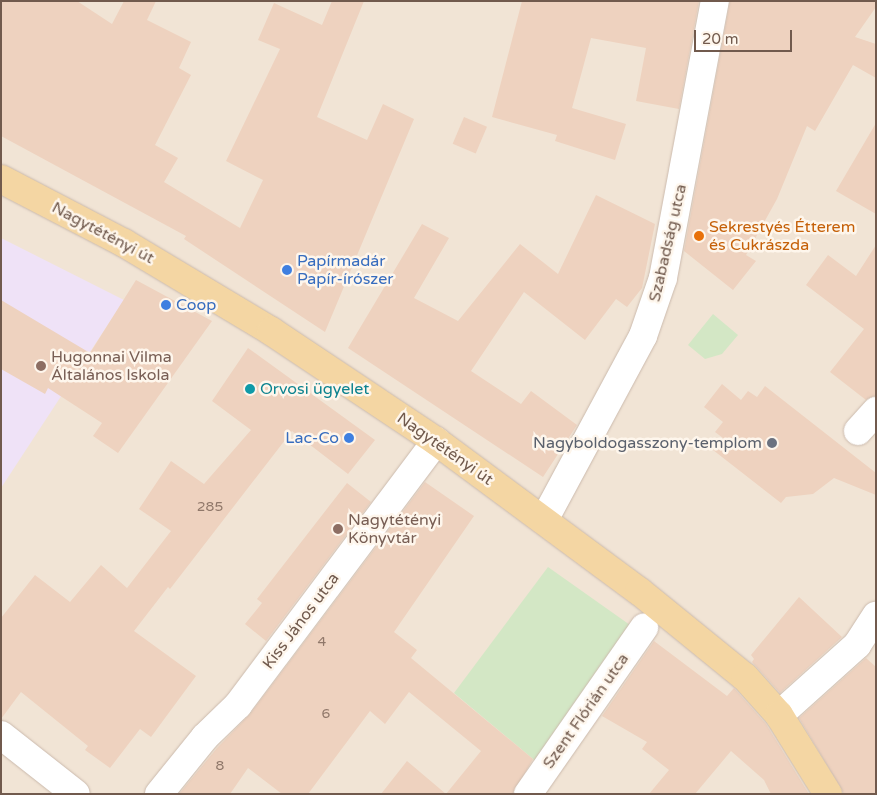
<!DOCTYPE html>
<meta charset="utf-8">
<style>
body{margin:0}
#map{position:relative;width:877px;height:795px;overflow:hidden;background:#faf2e6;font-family:"Varela Round",sans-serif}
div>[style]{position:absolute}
.residential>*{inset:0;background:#f1e4d5;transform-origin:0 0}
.education>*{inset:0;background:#efe2f7}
.green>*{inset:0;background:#d3e7c5}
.building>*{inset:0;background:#eed2bf;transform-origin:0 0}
.roads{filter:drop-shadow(0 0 1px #cbbaad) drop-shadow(0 0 1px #cbbaad)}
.minor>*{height:28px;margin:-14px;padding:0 14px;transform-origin:14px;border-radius:14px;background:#fff}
.major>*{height:28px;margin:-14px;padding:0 14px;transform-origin:14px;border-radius:14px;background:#f4d6a3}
.dots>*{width:14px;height:14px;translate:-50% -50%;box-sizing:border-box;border:2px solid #fef6ec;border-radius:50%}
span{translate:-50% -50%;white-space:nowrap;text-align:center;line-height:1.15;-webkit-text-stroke:5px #fef6ec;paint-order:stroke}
.number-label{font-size:14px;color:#90786a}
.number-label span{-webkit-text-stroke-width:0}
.food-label{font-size:16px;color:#c56008}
.left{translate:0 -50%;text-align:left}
.street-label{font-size:16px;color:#715a4d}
.shop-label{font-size:16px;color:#366cbe}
.right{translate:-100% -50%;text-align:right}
.education-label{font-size:16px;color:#785e54}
.culture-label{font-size:16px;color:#0d838f}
.worship-label{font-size:16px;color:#5b616d}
.frame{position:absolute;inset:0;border:2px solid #715a4d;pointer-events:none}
.scale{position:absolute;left:694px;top:30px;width:98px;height:22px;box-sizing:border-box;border:2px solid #715a4d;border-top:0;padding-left:6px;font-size:15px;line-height:18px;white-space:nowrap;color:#715a4d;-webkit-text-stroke:4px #fef6ec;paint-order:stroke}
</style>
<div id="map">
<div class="residential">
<div style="left:1px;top:1px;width:875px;height:793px"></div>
</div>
<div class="education">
<div style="clip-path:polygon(1px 238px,124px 300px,1px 488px)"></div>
</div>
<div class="green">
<div style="clip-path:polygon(713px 314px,738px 335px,722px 354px,705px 359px,688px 345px)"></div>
<div style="clip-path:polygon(548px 567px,630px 625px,539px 764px,454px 693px)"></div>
</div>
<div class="building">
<div style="clip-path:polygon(1px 1px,77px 1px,112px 24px,124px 1px,156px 1px,147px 20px,191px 42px,179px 68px,191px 75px,155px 145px,178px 158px,164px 182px,240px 228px,263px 180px,226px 161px,280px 49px,258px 40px,274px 3px,322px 25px,332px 1px,364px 1px,317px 117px,367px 140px,383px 104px,414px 119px,325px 332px,184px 239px,186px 236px,1px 136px)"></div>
<div style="clip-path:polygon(522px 1px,699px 1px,679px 109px,636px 101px,646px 48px,591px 38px,572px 108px,626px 124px,615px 160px,555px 141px,557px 135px,492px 117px)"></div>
<div style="clip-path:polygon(730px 1px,876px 1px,876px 7px,855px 37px,876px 44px,876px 78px,853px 65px,815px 131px,807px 126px,777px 199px,746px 255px,756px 261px,733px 290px,684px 251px)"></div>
<div style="left:464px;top:117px;width:25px;height:29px;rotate:23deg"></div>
<div style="clip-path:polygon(876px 123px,876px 214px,836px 191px)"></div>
<div style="clip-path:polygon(596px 195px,655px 224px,642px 288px,627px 307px,616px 299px,585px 340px,524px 292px,471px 371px,521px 404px,531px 391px,577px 425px,543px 477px,348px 348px,422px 224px,449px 238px,414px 298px,458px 321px,520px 244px,558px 274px)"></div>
<div style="clip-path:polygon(876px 245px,876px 396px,866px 400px,830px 372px,864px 329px,806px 285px,828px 255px,856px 276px)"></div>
<div style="clip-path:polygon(136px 280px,212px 321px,118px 453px,93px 436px,102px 423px,48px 388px,45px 394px,1px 369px,1px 300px,90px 353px)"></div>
<div style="clip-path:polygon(248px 348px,375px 440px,348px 474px,292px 431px,170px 589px,168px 587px,134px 631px,196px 676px,151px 737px,140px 729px,110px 768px,85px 750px,88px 746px,21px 692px,1px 719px,1px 618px,35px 575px,70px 602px,101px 565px,127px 588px,171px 531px,139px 509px,171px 461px,204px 484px,251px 430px,212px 401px)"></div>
<div style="clip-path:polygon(722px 384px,741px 400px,748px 391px,757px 397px,765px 386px,876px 473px,876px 495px,834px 478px,813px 494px,786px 497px,781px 503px,713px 450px,723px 438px,715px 432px,723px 422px,704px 407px)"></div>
<div style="clip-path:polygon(425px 482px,474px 516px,394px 632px,417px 650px,411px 658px,533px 759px,513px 794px,381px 794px,407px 761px,446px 794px,481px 751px,409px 692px,385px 724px,370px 711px,308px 794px,282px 794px,248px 768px,230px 794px,179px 794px,217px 748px,250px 714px)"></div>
<div style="clip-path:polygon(347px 483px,371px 502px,266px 641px,245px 624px,262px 603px,257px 599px)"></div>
<div style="clip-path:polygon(799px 597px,842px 637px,780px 693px,752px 662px,754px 659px,751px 655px)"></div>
<div style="clip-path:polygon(654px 641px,727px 696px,734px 688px,766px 724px,809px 794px,771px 794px,764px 780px,731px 751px,695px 794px,649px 794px,669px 770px,642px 749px,647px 742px,602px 716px)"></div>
<div style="clip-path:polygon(866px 658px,876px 667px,876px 794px,844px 794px,799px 718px)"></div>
</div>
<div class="roads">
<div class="minor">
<div style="left:858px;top:431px;width:27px;rotate:-48deg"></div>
<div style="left:544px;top:520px;width:209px;rotate:-61.7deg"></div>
<div style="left:643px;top:336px;width:61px;rotate:-71deg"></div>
<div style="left:663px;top:278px;width:282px;rotate:-79.4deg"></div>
<div style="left:779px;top:715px;width:105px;rotate:-41.9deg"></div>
<div style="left:857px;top:645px;width:35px;rotate:-57deg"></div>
<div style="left:1px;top:735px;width:95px;rotate:38.2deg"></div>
<div style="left:159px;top:794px;width:73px;rotate:-51.1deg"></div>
<div style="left:205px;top:737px;width:46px;rotate:-44.1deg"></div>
<div style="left:238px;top:705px;width:330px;rotate:-53.1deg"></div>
<div style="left:528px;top:794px;width:203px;rotate:-55.1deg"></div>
</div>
<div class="major">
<div style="left:1px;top:179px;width:139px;rotate:27.5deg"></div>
<div style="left:124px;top:243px;width:171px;rotate:30.9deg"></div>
<div style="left:271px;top:331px;width:198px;rotate:33.7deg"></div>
<div style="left:436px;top:441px;width:252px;rotate:36.5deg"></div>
<div style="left:639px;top:591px;width:136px;rotate:39.1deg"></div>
<div style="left:745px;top:677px;width:51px;rotate:48.2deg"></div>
<div style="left:779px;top:715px;width:93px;rotate:58.2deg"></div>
</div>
</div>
<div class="dots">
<div style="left:699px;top:236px;background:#e8710a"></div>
<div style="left:287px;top:270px;background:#3f7fe0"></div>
<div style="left:166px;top:305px;background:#3f7fe0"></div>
<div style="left:41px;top:366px;background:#8d6e63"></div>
<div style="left:250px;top:389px;background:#0f9aa8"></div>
<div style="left:349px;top:438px;background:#3f7fe0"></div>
<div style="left:772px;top:443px;background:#6b7280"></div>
<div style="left:338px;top:529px;background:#8d6e63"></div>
</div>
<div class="number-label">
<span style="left:210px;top:507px">285</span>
<span style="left:322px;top:642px">4</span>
<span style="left:326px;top:714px">6</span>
<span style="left:220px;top:766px">8</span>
</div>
<div class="food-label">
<span class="left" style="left:709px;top:236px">Sekrestyés Étterem<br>és Cukrászda</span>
</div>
<div class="street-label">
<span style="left:103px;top:233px;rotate:28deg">Nagytétényi út</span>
<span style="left:668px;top:243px;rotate:-77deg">Szabadság utca</span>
<span style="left:445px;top:449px;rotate:35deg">Nagytétényi út</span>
<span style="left:301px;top:621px;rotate:-53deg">Kiss János utca</span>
<span style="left:586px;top:711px;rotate:-55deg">Szent Flórián utca</span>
</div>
<div class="shop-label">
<span class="left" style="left:297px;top:270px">Papírmadár<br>Papír-írószer</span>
<span class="left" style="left:176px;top:305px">Coop</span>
<span class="right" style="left:339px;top:438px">Lac-Co</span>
</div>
<div class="education-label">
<span class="left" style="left:51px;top:366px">Hugonnai Vilma<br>Általános Iskola</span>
<span class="left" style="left:348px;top:529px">Nagytétényi<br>Könyvtár</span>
</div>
<div class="culture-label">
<span class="left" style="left:260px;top:389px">Orvosi ügyelet</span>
</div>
<div class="worship-label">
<span class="right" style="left:762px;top:443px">Nagyboldogasszony-templom</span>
</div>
<div class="frame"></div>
<div class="scale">20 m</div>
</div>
